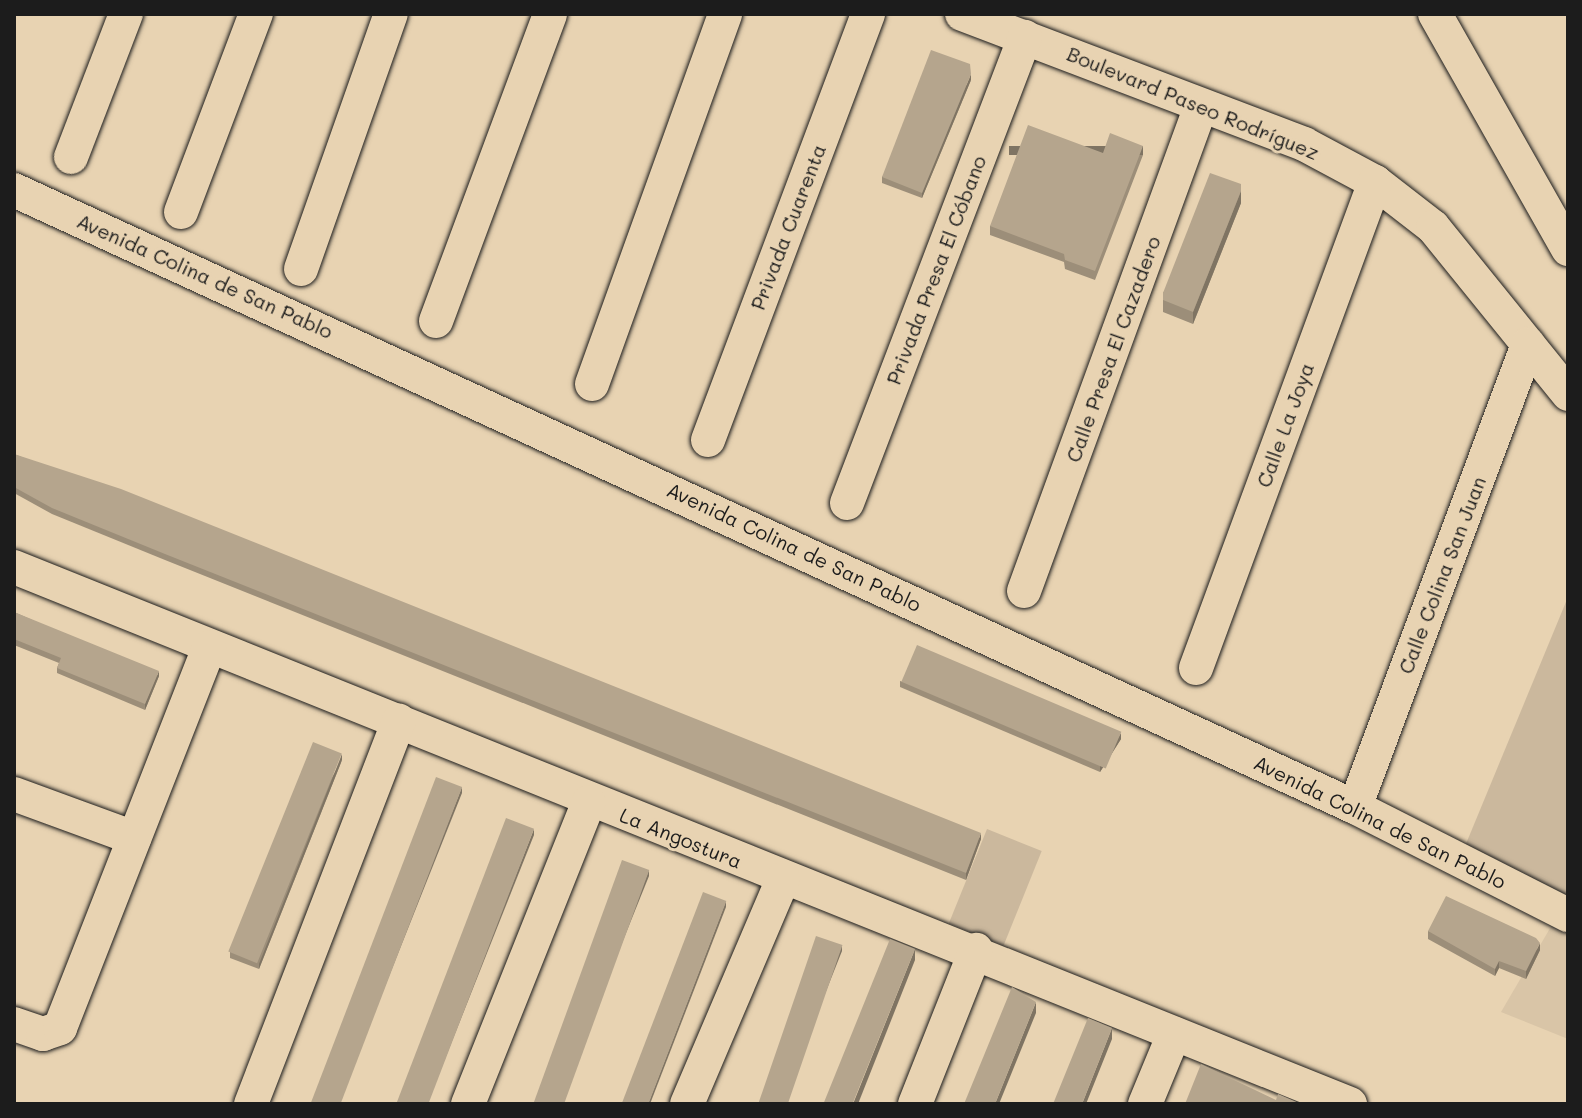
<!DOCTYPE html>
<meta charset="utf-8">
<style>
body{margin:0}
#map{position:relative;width:1582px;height:1118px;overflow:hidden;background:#e8d3b2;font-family:Mali,sans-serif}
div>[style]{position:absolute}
.built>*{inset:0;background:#d9c5a7}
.green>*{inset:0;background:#cbb89d;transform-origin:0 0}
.roads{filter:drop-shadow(0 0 2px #1c1c1c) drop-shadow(0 0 2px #1c1c1c)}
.minor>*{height:34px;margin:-17px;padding:0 17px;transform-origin:17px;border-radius:17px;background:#e8d3b2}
.wall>*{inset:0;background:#9c8e79}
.shaded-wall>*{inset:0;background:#7f7463;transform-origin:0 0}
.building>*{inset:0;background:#b5a58d;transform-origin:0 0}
span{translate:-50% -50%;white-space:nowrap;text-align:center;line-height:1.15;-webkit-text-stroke:6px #e8d3b2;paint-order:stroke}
.street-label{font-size:20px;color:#1c1c1c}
.frame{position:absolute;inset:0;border:16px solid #1c1c1c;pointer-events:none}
</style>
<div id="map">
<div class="built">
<div style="clip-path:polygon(1556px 918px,1568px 922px,1568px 1039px,1501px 1012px)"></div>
</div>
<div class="green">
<div style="clip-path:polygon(1568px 597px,1568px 922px,1456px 868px)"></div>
<div style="left:987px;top:829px;width:59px;height:102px;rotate:22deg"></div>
</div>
<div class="roads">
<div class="minor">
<div style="left:962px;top:14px;width:366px;rotate:20.8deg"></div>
<div style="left:1304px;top:144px;width:81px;rotate:28.2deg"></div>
<div style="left:1375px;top:182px;width:73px;rotate:37.8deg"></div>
<div style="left:1433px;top:227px;width:215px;rotate:51deg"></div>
<div style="left:1435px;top:14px;width:270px;rotate:60.5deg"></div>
<div style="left:71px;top:157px;width:153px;rotate:-69deg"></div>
<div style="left:14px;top:190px;width:1476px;rotate:24.71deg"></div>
<div style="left:1355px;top:807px;width:239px;rotate:26.9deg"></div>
<div style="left:181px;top:212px;width:212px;rotate:-69.3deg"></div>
<div style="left:301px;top:269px;width:270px;rotate:-70.6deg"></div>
<div style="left:436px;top:321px;width:327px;rotate:-69.6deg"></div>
<div style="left:592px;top:384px;width:393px;rotate:-70.2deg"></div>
<div style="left:708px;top:440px;width:455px;rotate:-69.4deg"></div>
<div style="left:847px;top:503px;width:499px;rotate:-69.1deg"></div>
<div style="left:14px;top:567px;width:1440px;rotate:21.9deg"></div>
<div style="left:1024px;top:591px;width:516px;rotate:-69.95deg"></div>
<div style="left:1196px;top:668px;width:518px;rotate:-69.78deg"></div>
<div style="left:14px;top:794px;width:128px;rotate:20.1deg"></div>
<div style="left:1355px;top:807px;width:494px;rotate:-69.5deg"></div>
<div style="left:14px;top:1024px;width:31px;rotate:19deg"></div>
<div style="left:43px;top:1034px;width:18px;rotate:-19deg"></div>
<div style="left:60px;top:1028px;width:409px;rotate:-68.6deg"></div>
<div style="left:251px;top:1104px;width:411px;rotate:-68.9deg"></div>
<div style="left:468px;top:1104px;width:325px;rotate:-68.2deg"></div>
<div style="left:687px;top:1104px;width:245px;rotate:-66.9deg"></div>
<div style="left:915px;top:1104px;width:166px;rotate:-68.4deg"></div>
<div style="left:1145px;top:1104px;width:76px;rotate:-67.5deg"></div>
</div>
</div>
<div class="wall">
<div style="clip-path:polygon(971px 80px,922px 198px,882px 183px,882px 177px)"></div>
<div style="clip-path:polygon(1103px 153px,1143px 155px,1095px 280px,1065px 269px,1064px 262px,990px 235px,990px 226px)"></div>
<div style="clip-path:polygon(1241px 184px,1241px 203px,1193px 324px,1163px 312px,1163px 293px)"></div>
<div style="clip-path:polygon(14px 454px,981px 839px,966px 880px,165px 560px,52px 514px,14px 493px)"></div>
<div style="clip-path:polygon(14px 612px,159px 676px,145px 710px,57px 673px,57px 668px,59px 663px,14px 645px)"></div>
<div style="clip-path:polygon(900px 681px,1121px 739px,1100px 772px,900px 687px)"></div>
<div style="clip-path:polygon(342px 760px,259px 969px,230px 958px,230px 952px)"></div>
<div style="clip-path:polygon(1428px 931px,1540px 950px,1526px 979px,1499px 968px,1495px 976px,1428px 939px)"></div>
</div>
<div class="shaded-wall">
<div style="clip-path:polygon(971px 74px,971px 80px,922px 198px,922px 193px)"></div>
<div style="left:1143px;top:146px;width:9px;height:134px;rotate:90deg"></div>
<div style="clip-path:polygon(1241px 191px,1241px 203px,1193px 324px,1193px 312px)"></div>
<div style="clip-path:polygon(159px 671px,159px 676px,145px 710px,145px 704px)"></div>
<div style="clip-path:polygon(1121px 733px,1121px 739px,1100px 772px,1100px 766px)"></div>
<div style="clip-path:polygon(342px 754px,342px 760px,259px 969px,259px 964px)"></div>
<div style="clip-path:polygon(462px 787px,462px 793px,338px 1104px,336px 1104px)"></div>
<div style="clip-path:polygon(534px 829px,534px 835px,427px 1104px,425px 1104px)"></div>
<div style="clip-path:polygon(981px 833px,981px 839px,966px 880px,966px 873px)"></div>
<div style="clip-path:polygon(649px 870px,649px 876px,557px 1104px,555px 1104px)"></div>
<div style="clip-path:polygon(726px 901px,726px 907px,650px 1104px,648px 1104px)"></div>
<div style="clip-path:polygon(1540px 943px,1540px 950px,1526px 979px,1526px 971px)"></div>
<div style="clip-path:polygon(842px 945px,842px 951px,781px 1104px,779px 1104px)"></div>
<div style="clip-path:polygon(915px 949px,915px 960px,858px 1104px,853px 1104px)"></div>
<div style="clip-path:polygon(1499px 961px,1499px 968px,1495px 976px,1495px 969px)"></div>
<div style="clip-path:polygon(1036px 1002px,1036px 1013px,999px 1104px,995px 1104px)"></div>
<div style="clip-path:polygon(1112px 1028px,1112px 1039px,1086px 1104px,1082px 1104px)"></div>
</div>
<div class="building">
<div style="clip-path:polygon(931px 50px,970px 64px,971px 74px,922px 193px,882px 177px)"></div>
<div style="clip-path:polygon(1028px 125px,1103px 153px,1110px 133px,1143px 146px,1095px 271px,1065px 260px,1064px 254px,990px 226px)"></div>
<div style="clip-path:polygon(1210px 173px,1241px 184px,1241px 191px,1193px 312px,1163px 300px,1163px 293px)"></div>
<div style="clip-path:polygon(14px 454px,121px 489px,981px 833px,966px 873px,165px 554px,52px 508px,14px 487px)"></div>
<div style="clip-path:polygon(14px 612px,159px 671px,145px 704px,57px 668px,61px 658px,14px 639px)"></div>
<div style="left:917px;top:645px;width:222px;height:40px;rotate:23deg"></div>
<div style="left:313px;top:742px;width:31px;height:226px;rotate:22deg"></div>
<div style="left:436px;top:777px;width:28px;height:352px;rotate:21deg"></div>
<div style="left:506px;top:818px;width:30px;height:308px;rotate:21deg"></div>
<div style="left:622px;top:860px;width:29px;height:263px;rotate:20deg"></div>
<div style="left:703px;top:892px;width:25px;height:228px;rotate:21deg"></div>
<div style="clip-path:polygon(1446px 896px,1536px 938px,1540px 943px,1526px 971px,1499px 961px,1495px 969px,1428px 931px)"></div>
<div style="left:816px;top:936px;width:28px;height:181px;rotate:19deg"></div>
<div style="left:890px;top:939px;width:27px;height:178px;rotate:22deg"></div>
<div style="clip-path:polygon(1012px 987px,1036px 1002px,995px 1104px,964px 1104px)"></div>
<div style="clip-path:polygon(1088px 1018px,1112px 1028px,1082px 1104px,1053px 1104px)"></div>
<div style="clip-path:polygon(1201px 1064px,1276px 1100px,1278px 1094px,1301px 1104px,1185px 1104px)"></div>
</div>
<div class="street-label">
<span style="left:1193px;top:103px;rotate:22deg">Boulevard Paseo Rodríguez</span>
<span style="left:788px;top:227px;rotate:-69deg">Privada Cuarenta</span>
<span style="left:936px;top:270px;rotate:-69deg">Privada Presa El Cóbano</span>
<span style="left:205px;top:276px;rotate:24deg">Avenida Colina de San Pablo</span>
<span style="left:1113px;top:349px;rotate:-70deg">Calle Presa El Cazadero</span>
<span style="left:1285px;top:425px;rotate:-70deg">Calle La Joya</span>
<span style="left:794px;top:547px;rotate:25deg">Avenida Colina de San Pablo</span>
<span style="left:1442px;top:575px;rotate:-69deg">Calle Colina San Juan</span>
<span style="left:1380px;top:822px;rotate:26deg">Avenida Colina de San Pablo</span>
<span style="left:681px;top:838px;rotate:22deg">La Angostura</span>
</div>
<div class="frame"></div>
</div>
